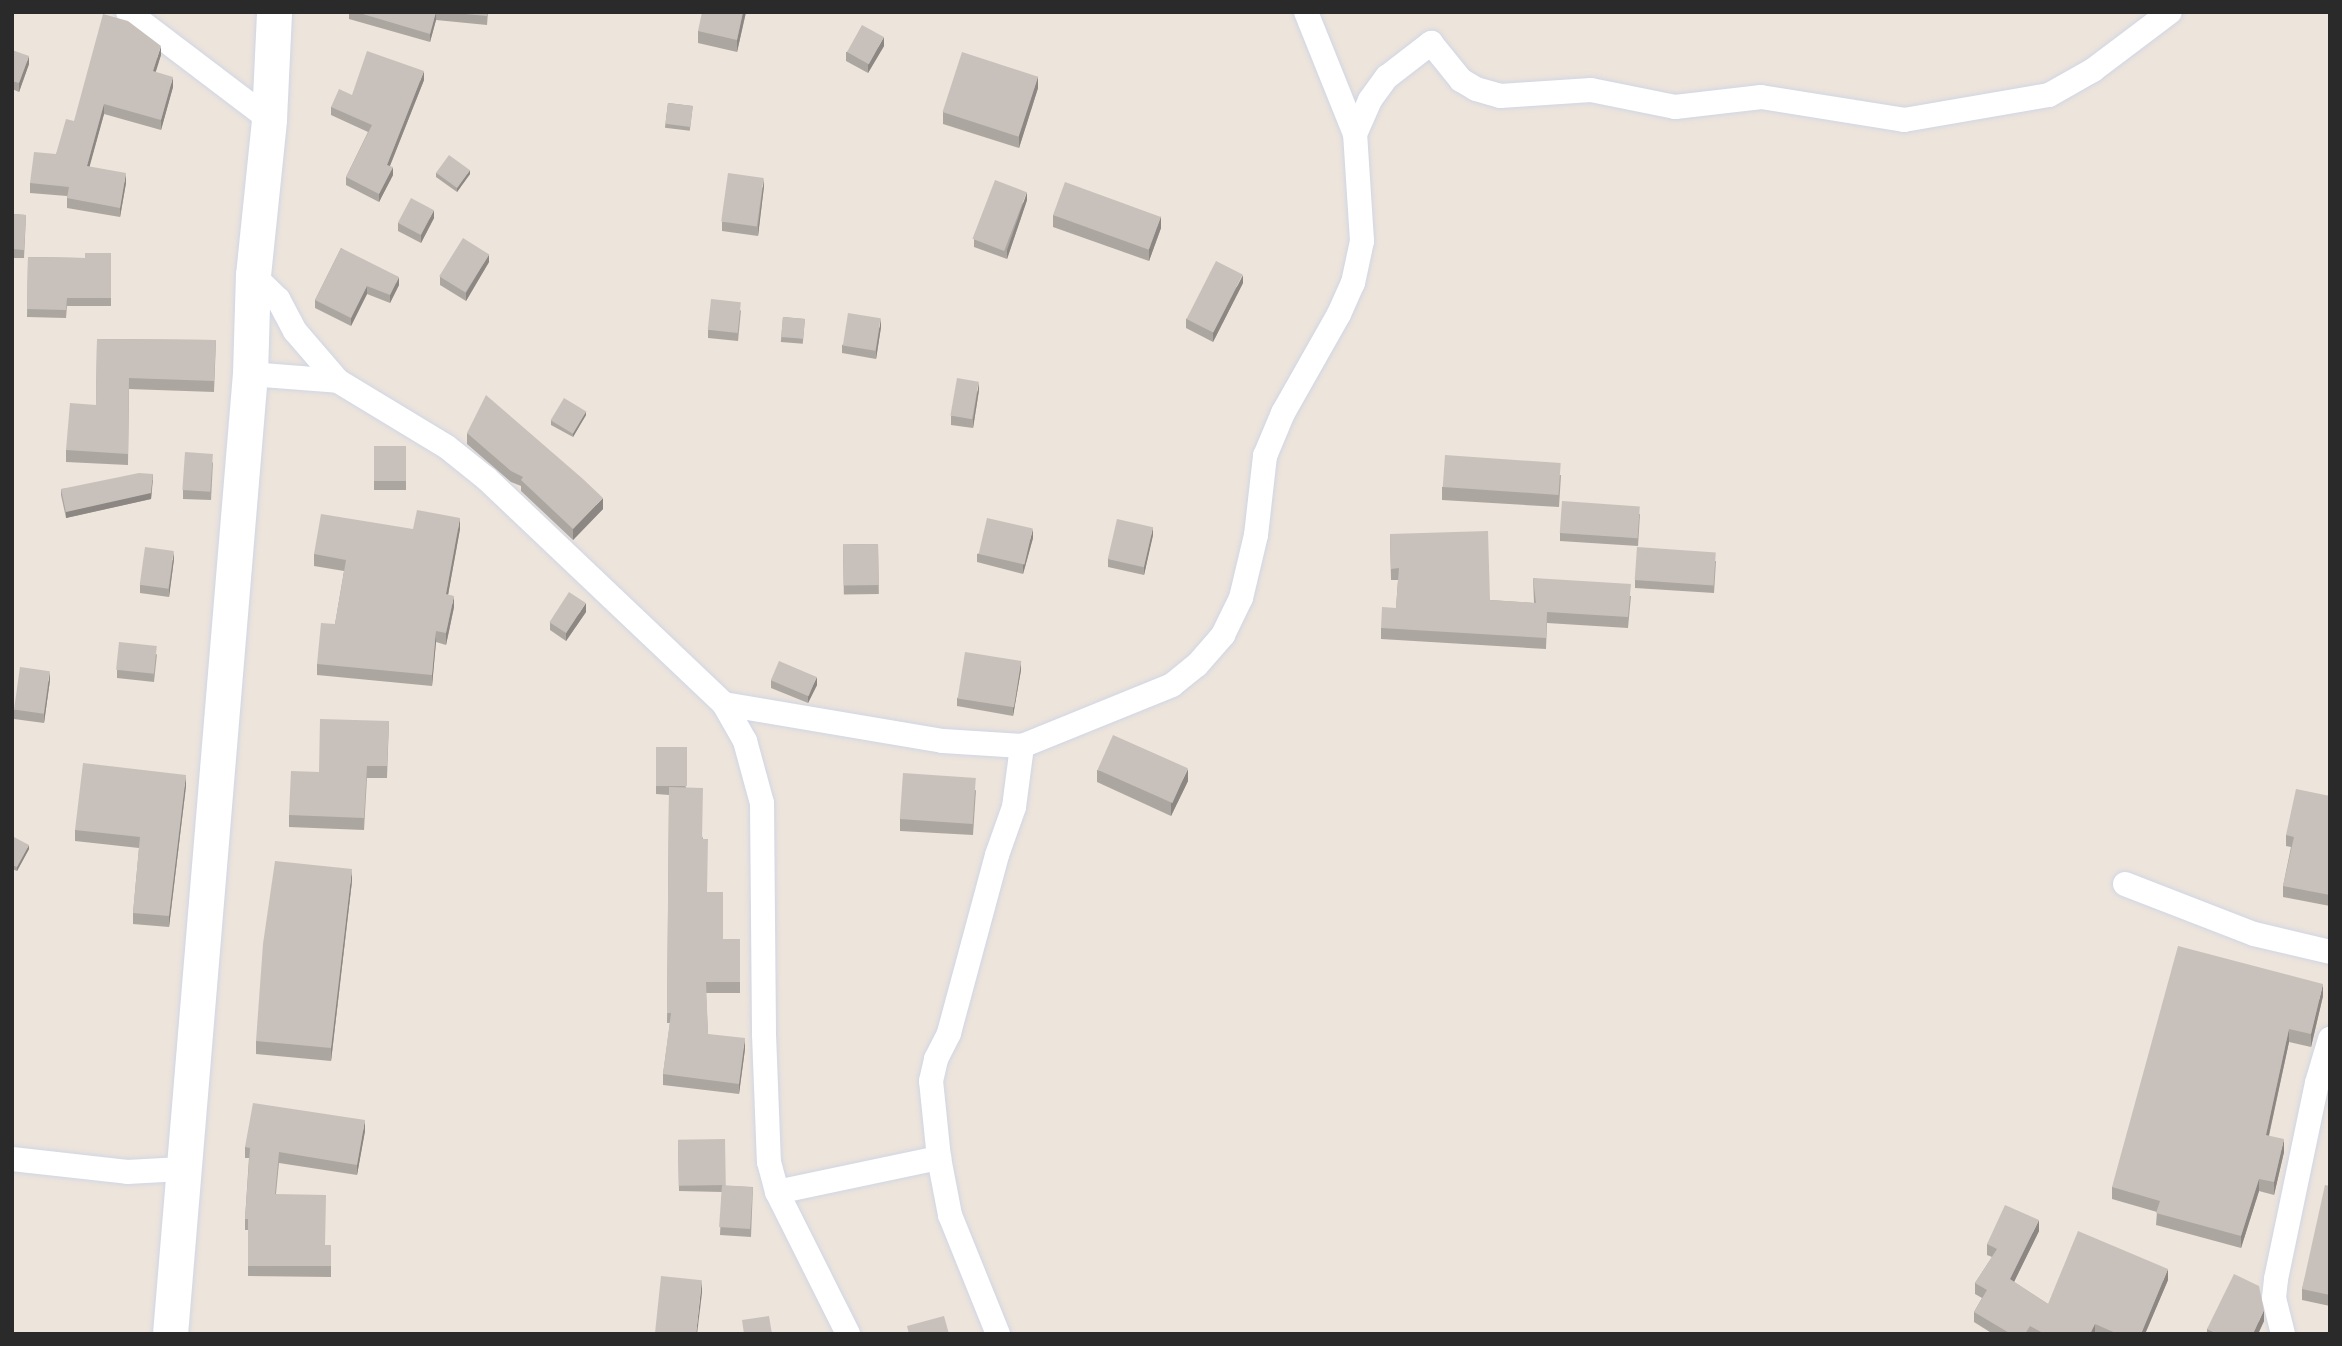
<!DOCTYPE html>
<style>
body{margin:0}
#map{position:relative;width:2342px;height:1346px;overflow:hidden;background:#ede4db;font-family:"Nunito Sans",sans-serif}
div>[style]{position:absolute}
.roads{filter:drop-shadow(0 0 2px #d0d6e4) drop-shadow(0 0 2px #d0d6e4)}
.street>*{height:24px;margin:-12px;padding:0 12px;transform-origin:12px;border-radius:12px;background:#fff}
.secondary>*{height:35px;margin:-17.5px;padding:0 17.5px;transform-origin:17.5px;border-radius:17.5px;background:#fff}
.wall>*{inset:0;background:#aca6a1;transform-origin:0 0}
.shaded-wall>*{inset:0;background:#8c8783}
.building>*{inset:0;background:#c8c1bb;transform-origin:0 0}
span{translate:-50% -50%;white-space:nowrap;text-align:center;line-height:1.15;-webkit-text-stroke:6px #fff;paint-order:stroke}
.frame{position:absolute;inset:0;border:14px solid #2a2a2a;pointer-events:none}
</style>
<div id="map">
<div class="roads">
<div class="street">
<div style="left:128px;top:12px;width:177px;rotate:37.2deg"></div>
<div style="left:1306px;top:12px;width:131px;rotate:68.1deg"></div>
<div style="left:253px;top:275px;width:35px;rotate:44deg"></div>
<div style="left:278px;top:299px;width:36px;rotate:62deg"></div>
<div style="left:295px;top:331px;width:66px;rotate:49.3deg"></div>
<div style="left:338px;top:381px;width:127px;rotate:31.2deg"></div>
<div style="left:447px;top:447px;width:51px;rotate:38.7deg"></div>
<div style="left:487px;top:479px;width:327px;rotate:43.5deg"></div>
<div style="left:724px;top:704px;width:43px;rotate:60.4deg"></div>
<div style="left:745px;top:741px;width:64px;rotate:74.7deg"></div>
<div style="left:762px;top:803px;width:231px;rotate:89.5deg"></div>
<div style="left:764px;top:1034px;width:128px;rotate:87.8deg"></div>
<div style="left:769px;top:1162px;width:31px;rotate:75deg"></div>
<div style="left:777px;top:1192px;width:159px;rotate:63.4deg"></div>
<div style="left:250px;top:374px;width:88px;rotate:4.5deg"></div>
<div style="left:724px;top:704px;width:222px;rotate:9.6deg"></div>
<div style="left:943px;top:741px;width:79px;rotate:3.6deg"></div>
<div style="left:1022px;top:746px;width:162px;rotate:-22.1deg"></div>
<div style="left:1172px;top:685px;width:32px;rotate:-39deg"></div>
<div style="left:1197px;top:665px;width:40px;rotate:-49deg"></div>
<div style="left:1223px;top:635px;width:41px;rotate:-64.1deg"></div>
<div style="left:1241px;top:598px;width:65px;rotate:-76.6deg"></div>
<div style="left:1256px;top:535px;width:80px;rotate:-83.5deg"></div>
<div style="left:1265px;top:456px;width:47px;rotate:-67.3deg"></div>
<div style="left:1283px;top:413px;width:114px;rotate:-60.5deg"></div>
<div style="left:1339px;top:314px;width:34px;rotate:-66deg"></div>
<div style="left:1353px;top:283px;width:43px;rotate:-77.9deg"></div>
<div style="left:1362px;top:241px;width:107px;rotate:-93.7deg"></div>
<div style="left:1355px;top:134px;width:37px;rotate:-66deg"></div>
<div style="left:1370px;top:100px;width:29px;rotate:-54deg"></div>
<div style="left:1387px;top:77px;width:56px;rotate:-37.7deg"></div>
<div style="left:1431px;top:43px;width:48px;rotate:51deg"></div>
<div style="left:1461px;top:80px;width:17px;rotate:31deg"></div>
<div style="left:1476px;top:89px;width:25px;rotate:16deg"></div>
<div style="left:1500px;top:96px;width:91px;rotate:-3.8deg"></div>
<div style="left:1591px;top:90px;width:86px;rotate:11.4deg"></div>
<div style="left:1675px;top:107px;width:87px;rotate:-6.6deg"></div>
<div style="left:1761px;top:97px;width:145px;rotate:9.1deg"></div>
<div style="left:1904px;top:120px;width:147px;rotate:-9.8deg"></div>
<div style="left:2049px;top:95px;width:51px;rotate:-29.6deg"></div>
<div style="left:2093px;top:70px;width:96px;rotate:-37deg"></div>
<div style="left:2125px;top:884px;width:138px;rotate:21.2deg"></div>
<div style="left:2254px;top:934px;width:78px;rotate:13.3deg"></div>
<div style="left:12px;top:1159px;width:116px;rotate:6.4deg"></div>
<div style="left:127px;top:1172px;width:55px;rotate:-3.1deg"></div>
<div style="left:777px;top:1192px;width:166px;rotate:-11.9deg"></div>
<div style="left:998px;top:1334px;width:128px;rotate:-112deg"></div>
<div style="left:950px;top:1215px;width:58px;rotate:-100.9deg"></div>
<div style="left:939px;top:1158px;width:77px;rotate:-95.9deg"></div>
<div style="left:931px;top:1081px;width:23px;rotate:-77deg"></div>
<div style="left:936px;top:1059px;width:29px;rotate:-63deg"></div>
<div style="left:949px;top:1033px;width:184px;rotate:-74.9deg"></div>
<div style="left:997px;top:855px;width:51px;rotate:-70.5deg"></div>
<div style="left:1014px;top:807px;width:62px;rotate:-82.5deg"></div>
<div style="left:2283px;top:1334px;width:37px;rotate:-104deg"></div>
<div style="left:2274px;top:1298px;width:19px;rotate:-84deg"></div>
<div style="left:2276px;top:1279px;width:200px;rotate:-78.2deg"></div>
<div style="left:2317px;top:1083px;width:46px;rotate:-73.5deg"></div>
</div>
<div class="secondary">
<div style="left:170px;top:1334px;width:963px;rotate:-85.24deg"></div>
<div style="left:250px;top:374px;width:99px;rotate:-88.3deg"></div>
<div style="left:253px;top:275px;width:157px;rotate:-84.1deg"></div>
<div style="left:269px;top:119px;width:107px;rotate:-87.3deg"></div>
</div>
</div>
<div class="wall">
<div style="clip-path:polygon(349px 12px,488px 12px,487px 25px,436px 20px,430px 42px,349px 19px)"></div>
<div style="clip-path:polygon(746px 12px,737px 52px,698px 43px,698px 31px)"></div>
<div style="clip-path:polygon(884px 46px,868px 73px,846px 61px,846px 52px)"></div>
<div style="clip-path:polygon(12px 50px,29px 64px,19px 92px,12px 89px)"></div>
<div style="clip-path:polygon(161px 55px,155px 72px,173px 87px,161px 130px,104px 114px,89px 167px,126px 183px,120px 217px,67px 208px,67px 196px,30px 193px,30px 183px,56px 154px,74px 121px)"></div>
<div style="clip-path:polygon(424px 80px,390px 166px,393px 175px,379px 202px,346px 185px,346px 177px,368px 132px,331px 115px,331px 107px,352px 95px)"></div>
<div style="clip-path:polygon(1038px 88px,1019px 148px,943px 124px,943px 112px)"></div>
<div style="left:668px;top:103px;width:25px;height:25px;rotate:7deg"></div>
<div style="clip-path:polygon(436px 173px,470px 174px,457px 192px,436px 177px)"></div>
<div style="clip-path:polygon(764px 186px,758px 236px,722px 231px,722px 222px)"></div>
<div style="clip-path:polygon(1027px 200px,1007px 259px,974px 247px,974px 239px)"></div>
<div style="clip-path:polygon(12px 214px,26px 215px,24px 258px,12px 258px)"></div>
<div style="clip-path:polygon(1053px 215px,1161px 228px,1149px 261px,1053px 227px)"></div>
<div style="clip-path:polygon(434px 218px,421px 243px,398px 231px,398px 223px)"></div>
<div style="clip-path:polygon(341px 248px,399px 285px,390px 303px,367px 294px,351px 326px,315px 308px,315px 300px)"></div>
<div style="clip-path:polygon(111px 253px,111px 306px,67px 306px,66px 318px,27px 317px,28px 257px,85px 258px)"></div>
<div style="clip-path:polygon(489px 262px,466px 301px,440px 285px,440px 277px)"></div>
<div style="clip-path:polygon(1243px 283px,1213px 342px,1186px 328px,1186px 319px)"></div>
<div style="clip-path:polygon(741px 310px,738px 341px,708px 338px,708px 330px)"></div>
<div style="left:783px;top:317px;width:22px;height:25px;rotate:5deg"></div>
<div style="clip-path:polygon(881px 327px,876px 359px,842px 353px,842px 345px)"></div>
<div style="clip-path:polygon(97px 339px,216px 340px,214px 392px,129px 389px,128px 465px,66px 462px,66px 450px,96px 405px)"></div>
<div style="clip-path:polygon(979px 390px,973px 428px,951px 425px,951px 416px)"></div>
<div style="clip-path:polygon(586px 415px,573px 437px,551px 425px,551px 420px)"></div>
<div style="clip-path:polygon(467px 433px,603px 509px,573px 540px,521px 491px,521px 486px,511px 482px,467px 444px)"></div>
<div style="left:374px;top:446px;width:32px;height:44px"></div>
<div style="clip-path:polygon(213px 462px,211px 500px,183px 499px,183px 490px)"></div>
<div style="clip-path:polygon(1561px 475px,1559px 507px,1442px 500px,1442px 487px)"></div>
<div style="clip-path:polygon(153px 480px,151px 499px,66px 518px,61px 495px,61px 489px)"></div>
<div style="clip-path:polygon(1640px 514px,1638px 546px,1560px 541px,1560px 533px)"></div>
<div style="clip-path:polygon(413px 529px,460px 529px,448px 595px,454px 607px,446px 645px,436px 642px,432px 686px,317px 675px,317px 664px,335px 624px,344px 571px,314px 566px,314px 554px)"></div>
<div style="clip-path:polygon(1390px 534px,1490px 600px,1534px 603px,1533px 578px,1631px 596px,1628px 628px,1547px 623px,1546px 649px,1381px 639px,1381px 628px,1396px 608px,1398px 580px,1391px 580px)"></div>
<div style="clip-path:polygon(1153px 535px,1144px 575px,1108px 567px,1108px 559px)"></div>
<div style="clip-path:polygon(1033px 538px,1023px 574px,977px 562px,977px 554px)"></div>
<div style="left:878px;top:544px;width:50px;height:35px;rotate:89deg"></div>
<div style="clip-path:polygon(174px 559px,169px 597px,140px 593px,140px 585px)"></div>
<div style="clip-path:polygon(1716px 561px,1714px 593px,1635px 588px,1635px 580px)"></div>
<div style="clip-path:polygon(586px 612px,566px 641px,550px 630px,550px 622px)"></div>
<div style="clip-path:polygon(157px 654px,154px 682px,117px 678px,117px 670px)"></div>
<div style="clip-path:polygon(1021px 670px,1013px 716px,957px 706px,957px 698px)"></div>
<div style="clip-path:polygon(50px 680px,44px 723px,14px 719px,14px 710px)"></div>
<div style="clip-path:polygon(771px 680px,817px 685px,808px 703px,771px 688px)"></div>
<div style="clip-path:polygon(389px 721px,387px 778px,367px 778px,364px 830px,289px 827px,289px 815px,319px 772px)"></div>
<div style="clip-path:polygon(656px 747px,686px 787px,703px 839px,707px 892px,723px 939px,740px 939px,740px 993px,706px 993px,708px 1034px,745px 1049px,739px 1094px,663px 1085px,663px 1074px,670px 1023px,667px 1023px,669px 795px,656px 794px)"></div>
<div style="clip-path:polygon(1097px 770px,1188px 781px,1171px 816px,1097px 782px)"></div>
<div style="clip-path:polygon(186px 786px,169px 927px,133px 924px,133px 913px,139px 848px,75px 841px,75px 830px)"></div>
<div style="clip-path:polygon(976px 790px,973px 835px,900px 831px,900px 819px)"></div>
<div style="clip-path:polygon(2330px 796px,2330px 906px,2283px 897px,2283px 886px,2291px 847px,2286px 846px,2286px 835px)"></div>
<div style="clip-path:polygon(12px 836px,29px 849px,17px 871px,12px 869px)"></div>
<div style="clip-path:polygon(352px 881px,331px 1061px,256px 1054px,256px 1041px)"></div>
<div style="clip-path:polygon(2323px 996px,2311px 1047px,2289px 1042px,2269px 1136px,2284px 1152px,2274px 1195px,2259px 1191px,2241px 1248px,2156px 1225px,2157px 1212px,2112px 1199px,2112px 1187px)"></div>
<div style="clip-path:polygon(365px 1131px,357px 1175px,279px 1163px,276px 1194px,325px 1245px,331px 1245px,331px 1277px,248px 1276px,248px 1230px,245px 1230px,245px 1219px,249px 1158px,245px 1158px,245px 1147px)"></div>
<div style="clip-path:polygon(678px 1140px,726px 1186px,753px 1187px,751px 1237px,720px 1235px,722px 1192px,679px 1191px)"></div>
<div style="clip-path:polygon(2330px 1186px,2330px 1306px,2302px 1300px,2302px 1289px)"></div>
<div style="clip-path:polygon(2039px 1231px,2014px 1282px,2048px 1304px,2168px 1280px,2145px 1334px,1993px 1334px,1974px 1322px,1974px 1312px,1982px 1298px,1975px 1294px,1975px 1283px,1992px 1257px,1987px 1255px,1987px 1244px)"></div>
<div style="clip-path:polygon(2264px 1321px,2258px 1334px,2207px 1334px,2207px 1329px)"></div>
</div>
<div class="shaded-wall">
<div style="clip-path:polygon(436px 12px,436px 20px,430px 42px,430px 34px)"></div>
<div style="clip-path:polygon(743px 12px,746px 12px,737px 52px,737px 40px)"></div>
<div style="clip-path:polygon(884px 37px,884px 46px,868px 73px,868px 65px)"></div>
<div style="clip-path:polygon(161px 46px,161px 55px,153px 81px,153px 71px)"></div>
<div style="clip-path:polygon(29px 56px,29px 64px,19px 92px,19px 83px)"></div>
<div style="clip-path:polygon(424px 71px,424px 80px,387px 173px,387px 165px)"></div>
<div style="clip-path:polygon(1038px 76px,1038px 88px,1019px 148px,1019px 135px)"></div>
<div style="clip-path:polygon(173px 77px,173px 87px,161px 130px,161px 120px)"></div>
<div style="clip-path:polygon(104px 104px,104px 114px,87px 176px,87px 166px)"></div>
<div style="clip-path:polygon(393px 167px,393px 175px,379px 202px,379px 194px)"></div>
<div style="clip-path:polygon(470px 170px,470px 174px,457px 192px,457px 188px)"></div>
<div style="clip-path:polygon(126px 173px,126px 183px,120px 217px,120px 208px)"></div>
<div style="clip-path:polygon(764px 178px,764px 186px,758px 236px,758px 227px)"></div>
<div style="clip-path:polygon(1027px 192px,1027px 200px,1007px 259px,1007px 250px)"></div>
<div style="clip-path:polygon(434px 210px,434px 218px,421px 243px,421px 235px)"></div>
<div style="clip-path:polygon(1161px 216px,1161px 228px,1149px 261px,1149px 248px)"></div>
<div style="clip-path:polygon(489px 254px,489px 262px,466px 301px,466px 293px)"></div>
<div style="clip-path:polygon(1243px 275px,1243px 283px,1213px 342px,1213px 333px)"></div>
<div style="clip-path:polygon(399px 277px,399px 285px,390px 303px,390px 295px)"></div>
<div style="clip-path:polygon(367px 286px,367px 294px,351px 326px,351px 318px)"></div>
<div style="clip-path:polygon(881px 318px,881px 327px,876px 359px,876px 350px)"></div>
<div style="clip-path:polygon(979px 382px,979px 390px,973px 428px,973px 420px)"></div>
<div style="clip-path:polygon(586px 411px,586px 415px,573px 437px,573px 433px)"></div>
<div style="clip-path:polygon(153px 474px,151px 499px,66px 518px,66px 512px)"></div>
<div style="clip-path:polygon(603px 498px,603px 509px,573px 540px,573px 529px)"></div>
<div style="clip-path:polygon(460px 518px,460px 529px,446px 606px,446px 594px)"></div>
<div style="clip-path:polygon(1153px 527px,1153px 535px,1144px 575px,1144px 567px)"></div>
<div style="clip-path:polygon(1033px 529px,1033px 538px,1023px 574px,1023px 566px)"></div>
<div style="clip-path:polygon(174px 551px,174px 559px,169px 597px,169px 589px)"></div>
<div style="clip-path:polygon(454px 596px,454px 607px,446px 645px,446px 633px)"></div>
<div style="clip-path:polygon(586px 603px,586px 612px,566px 641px,566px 633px)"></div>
<div style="clip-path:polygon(436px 631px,436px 642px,432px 686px,432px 675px)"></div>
<div style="clip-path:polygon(1021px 661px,1021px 670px,1013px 716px,1013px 708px)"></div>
<div style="clip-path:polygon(50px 671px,50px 680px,44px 723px,44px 715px)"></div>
<div style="clip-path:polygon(817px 677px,817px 685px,808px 703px,808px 695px)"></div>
<div style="clip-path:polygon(1188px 769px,1188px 781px,1171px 816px,1171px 804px)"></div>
<div style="clip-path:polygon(186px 775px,186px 786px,169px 927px,169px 916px)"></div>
<div style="clip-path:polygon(29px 845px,29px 849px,17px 871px,17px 867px)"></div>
<div style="clip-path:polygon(352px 869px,352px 881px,331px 1061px,331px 1048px)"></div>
<div style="clip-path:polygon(2323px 984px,2323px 996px,2311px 1047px,2311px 1034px)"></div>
<div style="clip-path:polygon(2289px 1029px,2289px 1042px,2266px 1148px,2266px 1135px)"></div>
<div style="clip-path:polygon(745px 1038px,745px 1049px,739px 1094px,739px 1084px)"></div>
<div style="clip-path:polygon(365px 1120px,365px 1131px,357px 1175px,357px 1165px)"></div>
<div style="clip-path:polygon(2284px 1139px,2284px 1152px,2274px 1195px,2274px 1182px)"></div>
<div style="clip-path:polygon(2259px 1179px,2259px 1191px,2241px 1248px,2241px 1236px)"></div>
<div style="clip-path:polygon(2039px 1220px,2039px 1231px,2010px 1290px,2010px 1279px)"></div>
<div style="clip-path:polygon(2168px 1269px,2168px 1280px,2145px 1334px,2141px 1334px)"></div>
<div style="clip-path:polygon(702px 1280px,702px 1293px,697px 1334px,696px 1334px)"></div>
<div style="clip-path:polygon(2264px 1310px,2264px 1321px,2258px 1334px,2253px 1334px)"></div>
<div style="clip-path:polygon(2095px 1324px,2095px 1334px,2090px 1334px)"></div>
</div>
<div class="building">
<div style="clip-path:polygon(356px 12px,436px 12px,430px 34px)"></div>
<div style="clip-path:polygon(444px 12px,487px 12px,487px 16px)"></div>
<div style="clip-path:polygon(702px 12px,743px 12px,737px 40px,698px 31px)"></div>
<div style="clip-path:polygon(103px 14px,128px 21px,161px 46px,153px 71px,173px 77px,161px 120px,104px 104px,87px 166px,126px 173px,120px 208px,67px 198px,69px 187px,30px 183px,34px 152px,56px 154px,66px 119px,74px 121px)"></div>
<div style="left:862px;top:25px;width:25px;height:31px;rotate:29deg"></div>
<div style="clip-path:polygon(12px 50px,29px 56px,19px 83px,12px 81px)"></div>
<div style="clip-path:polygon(367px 51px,424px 71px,387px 165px,393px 167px,379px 194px,346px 177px,372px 125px,331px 107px,339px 89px,352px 95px)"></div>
<div style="left:962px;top:52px;width:80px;height:63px;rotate:18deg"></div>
<div style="left:668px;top:103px;width:25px;height:21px;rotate:7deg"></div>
<div style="left:449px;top:155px;width:26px;height:22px;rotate:36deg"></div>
<div style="left:728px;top:173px;width:36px;height:49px;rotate:8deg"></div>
<div style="left:995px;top:180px;width:34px;height:63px;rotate:21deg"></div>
<div style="left:1065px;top:182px;width:102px;height:35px;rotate:20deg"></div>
<div style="left:411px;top:198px;width:26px;height:28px;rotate:28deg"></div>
<div style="clip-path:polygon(12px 214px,26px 215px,24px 250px,12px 249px)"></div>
<div style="left:463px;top:238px;width:31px;height:45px;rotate:32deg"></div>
<div style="clip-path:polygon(341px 248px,399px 277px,390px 295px,367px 286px,351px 318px,315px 300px)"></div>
<div style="clip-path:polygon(85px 253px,111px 253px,111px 298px,67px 298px,66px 310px,27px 309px,28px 257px,85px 258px)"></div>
<div style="left:1216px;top:261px;width:30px;height:65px;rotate:27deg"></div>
<div style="left:711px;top:299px;width:30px;height:31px;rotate:6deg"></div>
<div style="left:848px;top:313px;width:33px;height:33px;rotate:9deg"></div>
<div style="left:783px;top:317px;width:22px;height:20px;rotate:5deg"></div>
<div style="clip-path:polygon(97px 339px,216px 340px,214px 381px,129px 378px,128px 454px,66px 450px,70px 403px,96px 405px)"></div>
<div style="left:957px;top:378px;width:22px;height:38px;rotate:10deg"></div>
<div style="clip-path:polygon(486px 395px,583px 479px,603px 498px,573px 529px,521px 480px,523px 477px,511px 471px,467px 433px)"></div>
<div style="left:564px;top:398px;width:26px;height:26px;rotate:31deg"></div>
<div style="left:374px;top:446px;width:32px;height:35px"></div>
<div style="left:185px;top:452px;width:28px;height:38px;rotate:4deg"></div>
<div style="left:1445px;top:455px;width:116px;height:32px;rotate:4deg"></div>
<div style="clip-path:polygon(139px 473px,153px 474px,151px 493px,66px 512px,61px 489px)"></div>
<div style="left:1562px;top:501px;width:78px;height:32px;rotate:4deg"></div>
<div style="clip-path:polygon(417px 510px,460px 518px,446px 594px,454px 596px,446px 633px,436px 631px,432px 675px,317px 664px,321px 623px,335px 624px,346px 560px,314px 554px,321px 514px,413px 529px)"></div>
<div style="left:987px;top:518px;width:47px;height:37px;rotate:13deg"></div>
<div style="left:1117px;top:519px;width:37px;height:41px;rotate:13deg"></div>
<div style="clip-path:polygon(1488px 531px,1490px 600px,1536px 603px,1533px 578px,1631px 584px,1628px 617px,1547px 612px,1546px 638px,1381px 628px,1382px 607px,1396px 608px,1399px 568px,1391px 569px,1390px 534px)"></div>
<div style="left:878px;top:544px;width:41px;height:35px;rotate:89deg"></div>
<div style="left:145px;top:547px;width:29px;height:38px;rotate:8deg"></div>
<div style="left:1637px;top:547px;width:79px;height:33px;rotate:4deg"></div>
<div style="left:569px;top:592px;width:20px;height:36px;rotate:33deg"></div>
<div style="left:119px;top:642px;width:38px;height:28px;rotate:6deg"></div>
<div style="left:965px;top:652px;width:57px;height:47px;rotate:9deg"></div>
<div style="left:779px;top:661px;width:41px;height:21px;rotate:23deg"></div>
<div style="left:20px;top:667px;width:30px;height:43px;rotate:8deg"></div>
<div style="clip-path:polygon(320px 719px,389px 721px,387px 766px,367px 766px,364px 818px,289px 815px,291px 771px,319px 772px)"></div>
<div style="left:1113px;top:735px;width:82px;height:38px;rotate:24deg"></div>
<div style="left:656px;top:747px;width:31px;height:39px"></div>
<div style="clip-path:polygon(83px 763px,186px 775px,169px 916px,133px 913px,140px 837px,75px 830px)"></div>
<div style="left:903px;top:773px;width:73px;height:46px;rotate:4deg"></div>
<div style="clip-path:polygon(669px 787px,703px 788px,702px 839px,708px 839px,707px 892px,723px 892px,723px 939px,740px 939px,740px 982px,706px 982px,708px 1034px,745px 1038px,739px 1084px,663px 1074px,671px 1013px,667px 1013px)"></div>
<div style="clip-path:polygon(2296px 789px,2330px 796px,2330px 895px,2283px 886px,2294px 837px,2286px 835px)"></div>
<div style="clip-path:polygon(12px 836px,29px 845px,17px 867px,12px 865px)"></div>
<div style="clip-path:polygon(275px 861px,352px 869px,331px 1048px,256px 1041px,263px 944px)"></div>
<div style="clip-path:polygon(2178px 946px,2323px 984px,2311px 1034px,2289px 1029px,2266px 1135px,2284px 1139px,2274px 1182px,2259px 1179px,2241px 1236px,2156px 1213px,2160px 1201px,2112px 1187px)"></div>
<div style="clip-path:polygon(253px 1103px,365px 1120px,357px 1165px,279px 1152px,275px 1194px,326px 1195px,325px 1245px,331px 1245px,331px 1266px,248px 1266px,248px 1219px,245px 1219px,250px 1148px,245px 1147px)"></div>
<div style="left:725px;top:1139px;width:46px;height:47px;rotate:89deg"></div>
<div style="left:722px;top:1185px;width:31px;height:42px;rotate:4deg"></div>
<div style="clip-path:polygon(2325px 1185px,2330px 1186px,2330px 1295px,2302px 1289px)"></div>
<div style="clip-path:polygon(2005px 1205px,2039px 1220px,2010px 1279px,2048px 1304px,2078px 1231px,2168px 1269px,2141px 1334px,2118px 1334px,2095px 1324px,2090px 1334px,2045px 1334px,2030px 1326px,2025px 1334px,2011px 1334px,1974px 1312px,1987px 1290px,1975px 1283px,1997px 1249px,1987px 1244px)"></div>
<div style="clip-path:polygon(2234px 1274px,2259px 1286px,2264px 1310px,2253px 1334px,2217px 1334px,2207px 1329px)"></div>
<div style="left:661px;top:1276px;width:41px;height:58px;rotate:6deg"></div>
<div style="clip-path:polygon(769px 1316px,772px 1334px,744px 1334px,742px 1320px)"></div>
<div style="clip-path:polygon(944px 1316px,949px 1334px,909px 1334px,907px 1326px)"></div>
</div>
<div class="frame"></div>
</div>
